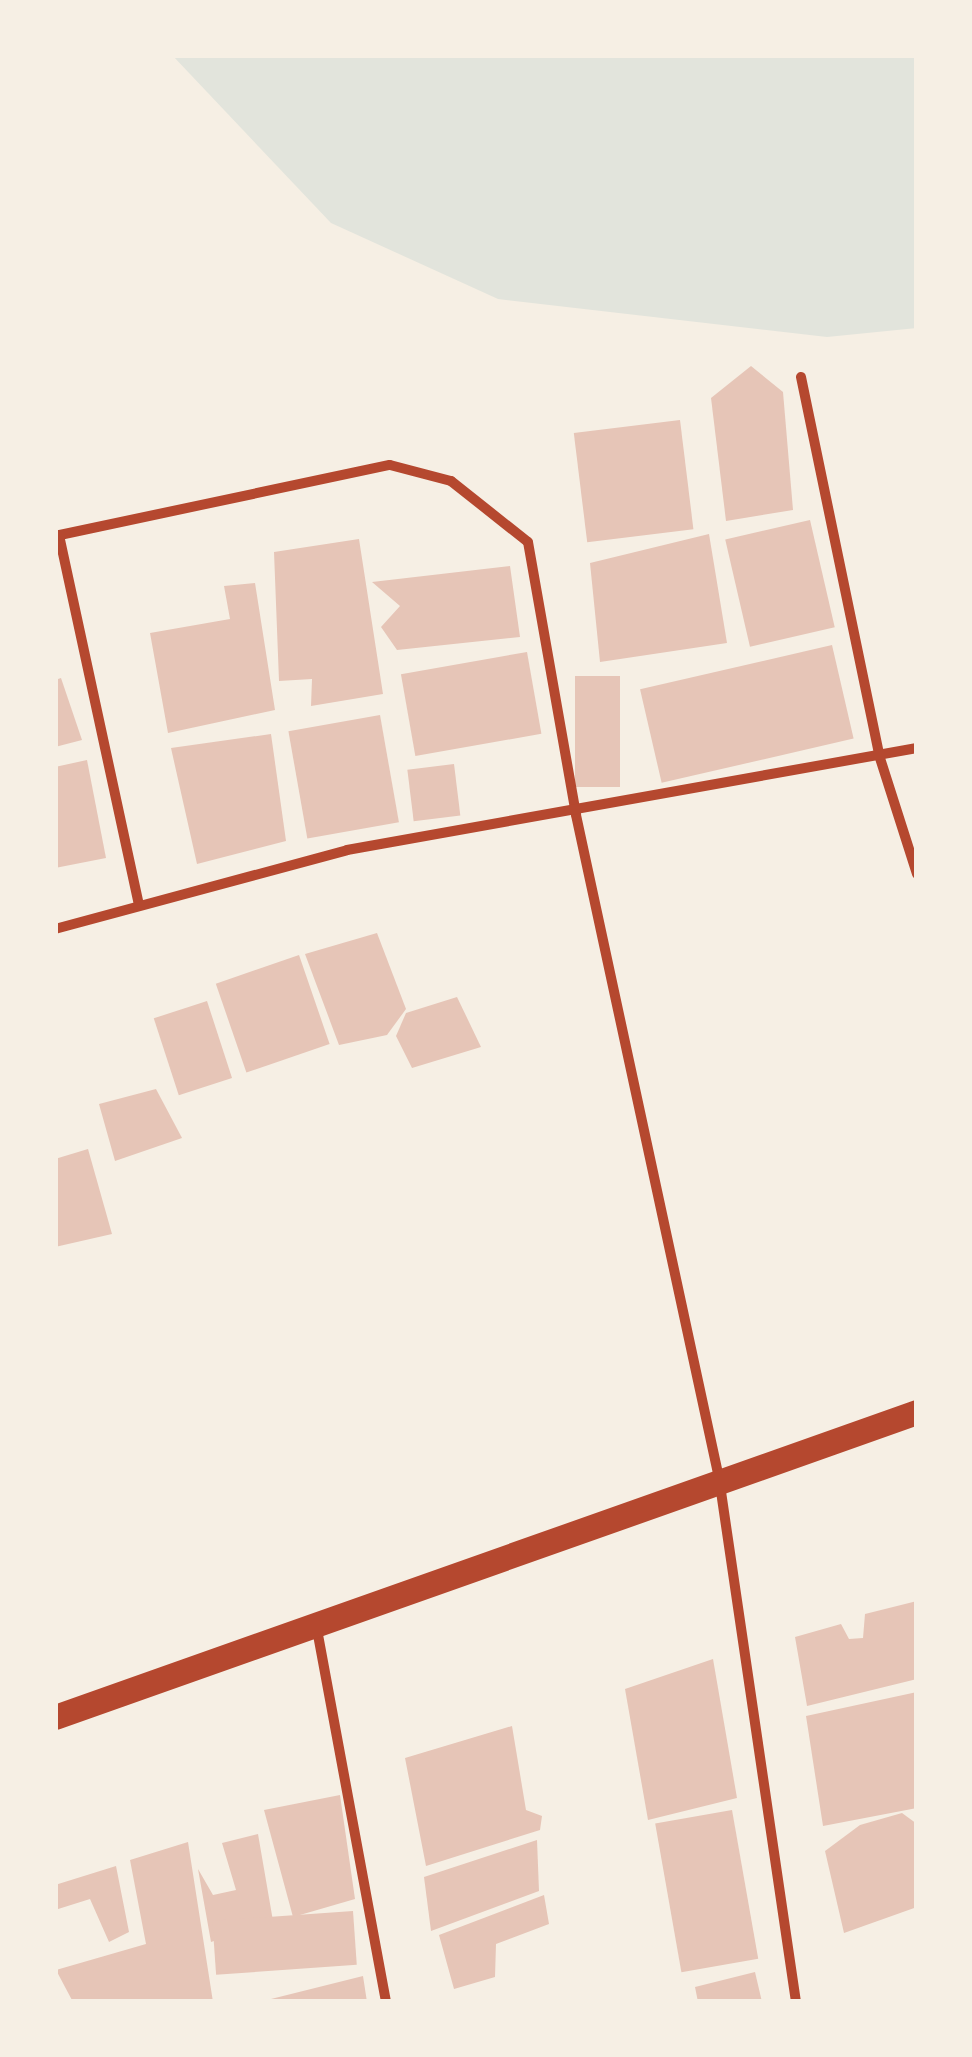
<!DOCTYPE html>
<style>
body{margin:0}
#map{position:relative;width:972px;height:2057px;overflow:hidden;background:#f6efe4;font-family:"Alegreya Sans",sans-serif}
div>[style]{position:absolute}
.green>*{inset:0;background:#e2e4dc}
.building>*{inset:0;background:#e6c5b7;transform-origin:0 0}
.minor>*{height:10px;margin:-5px;padding:0 5px;transform-origin:5px;border-radius:5px;background:#b5482f}
.primary>*{height:25px;margin:-12.5px;padding:0 12.5px;transform-origin:12.5px;border-radius:12.5px;background:#b5482f}
span{translate:-50% -50%;white-space:nowrap;text-align:center;line-height:1.15;-webkit-text-stroke:10px #f6efe4;paint-order:stroke}
.frame{position:absolute;inset:0;border:58px solid #f6efe4;pointer-events:none}
</style>
<div id="map">
<div class="green">
<div style="clip-path:polygon(172px 55px,917px 55px,917px 328px,827px 337px,498px 299px,331px 223px)"></div>
</div>
<div class="building">
<div style="clip-path:polygon(751px 366px,783px 392px,793px 510px,726px 521px,711px 398px)"></div>
<div style="left:680px;top:420px;width:110px;height:107px;rotate:83deg"></div>
<div style="left:810px;top:520px;width:110px;height:87px;rotate:77deg"></div>
<div style="clip-path:polygon(709px 534px,727px 643px,600px 662px,590px 563px)"></div>
<div style="clip-path:polygon(359px 539px,383px 694px,311px 706px,312px 679px,279px 681px,274px 552px)"></div>
<div style="clip-path:polygon(510px 566px,520px 637px,397px 650px,381px 627px,400px 606px,372px 582px)"></div>
<div style="clip-path:polygon(255px 583px,275px 710px,168px 733px,150px 633px,230px 619px,224px 586px)"></div>
<div style="left:832px;top:645px;width:96px;height:197px;rotate:77deg"></div>
<div style="left:527px;top:652px;width:83px;height:128px;rotate:80deg"></div>
<div style="left:575px;top:676px;width:45px;height:111px"></div>
<div style="clip-path:polygon(61px 678px,82px 740px,55px 747px,55px 680px)"></div>
<div style="left:380px;top:715px;width:109px;height:93px;rotate:80deg"></div>
<div style="clip-path:polygon(271px 734px,286px 841px,197px 864px,171px 748px)"></div>
<div style="clip-path:polygon(87px 760px,106px 858px,55px 868px,55px 767px)"></div>
<div style="left:454px;top:764px;width:52px;height:47px;rotate:83deg"></div>
<div style="clip-path:polygon(377px 933px,406px 1009px,387px 1035px,339px 1045px,305px 954px)"></div>
<div style="left:299px;top:955px;width:94px;height:88px;rotate:71deg"></div>
<div style="clip-path:polygon(457px 997px,481px 1047px,412px 1068px,396px 1036px,406px 1013px)"></div>
<div style="left:207px;top:1001px;width:81px;height:56px;rotate:72deg"></div>
<div style="clip-path:polygon(156px 1089px,182px 1138px,115px 1161px,99px 1104px)"></div>
<div style="clip-path:polygon(88px 1149px,112px 1234px,55px 1247px,55px 1159px)"></div>
<div style="clip-path:polygon(917px 1601px,917px 1679px,807px 1706px,795px 1637px,841px 1624px,849px 1639px,863px 1638px,865px 1614px)"></div>
<div style="clip-path:polygon(713px 1659px,737px 1798px,648px 1820px,625px 1689px)"></div>
<div style="clip-path:polygon(917px 1692px,917px 1808px,823px 1826px,806px 1716px)"></div>
<div style="clip-path:polygon(512px 1726px,526px 1810px,542px 1816px,540px 1830px,426px 1866px,405px 1758px)"></div>
<div style="clip-path:polygon(340px 1795px,355px 1899px,293px 1917px,264px 1810px)"></div>
<div style="left:732px;top:1810px;width:151px;height:78px;rotate:80deg"></div>
<div style="clip-path:polygon(902px 1813px,917px 1824px,917px 1907px,844px 1933px,825px 1851px,860px 1825px)"></div>
<div style="clip-path:polygon(258px 1834px,273px 1921px,211px 1942px,198px 1869px,213px 1895px,236px 1890px,222px 1843px)"></div>
<div style="clip-path:polygon(537px 1840px,539px 1891px,431px 1931px,424px 1877px)"></div>
<div style="clip-path:polygon(188px 1842px,213px 2002px,73px 2002px,56px 1970px,146px 1944px,130px 1860px)"></div>
<div style="clip-path:polygon(116px 1866px,129px 1932px,109px 1942px,90px 1899px,55px 1910px,55px 1885px)"></div>
<div style="clip-path:polygon(544px 1895px,549px 1924px,496px 1944px,495px 1977px,454px 1989px,439px 1935px)"></div>
<div style="left:353px;top:1911px;width:54px;height:141px;rotate:86deg"></div>
<div style="clip-path:polygon(755px 1972px,762px 2002px,698px 2002px,695px 1987px)"></div>
<div style="clip-path:polygon(363px 1976px,367px 2002px,263px 2002px,263px 2001px)"></div>
</div>
<div class="minor">
<div style="left:801px;top:377px;width:386px;rotate:78.3deg"></div>
<div style="left:879px;top:755px;width:125px;rotate:72.3deg"></div>
<div style="left:59px;top:535px;width:379px;rotate:77.8deg"></div>
<div style="left:55px;top:536px;width:342px;rotate:-12deg"></div>
<div style="left:390px;top:465px;width:63px;rotate:14.7deg"></div>
<div style="left:451px;top:481px;width:98px;rotate:38.4deg"></div>
<div style="left:528px;top:542px;width:277px;rotate:80deg"></div>
<div style="left:576px;top:815px;width:678px;rotate:77.83deg"></div>
<div style="left:719px;top:1478px;width:530px;rotate:81.64deg"></div>
<div style="left:55px;top:929px;width:302px;rotate:-15.1deg"></div>
<div style="left:347px;top:850px;width:579px;rotate:-10.15deg"></div>
<div style="left:316px;top:1624px;width:384px;rotate:79.5deg"></div>
</div>
<div class="primary">
<div style="left:55px;top:1717px;width:914px;rotate:-19.49deg"></div>
</div>
<div class="frame"></div>
</div>
